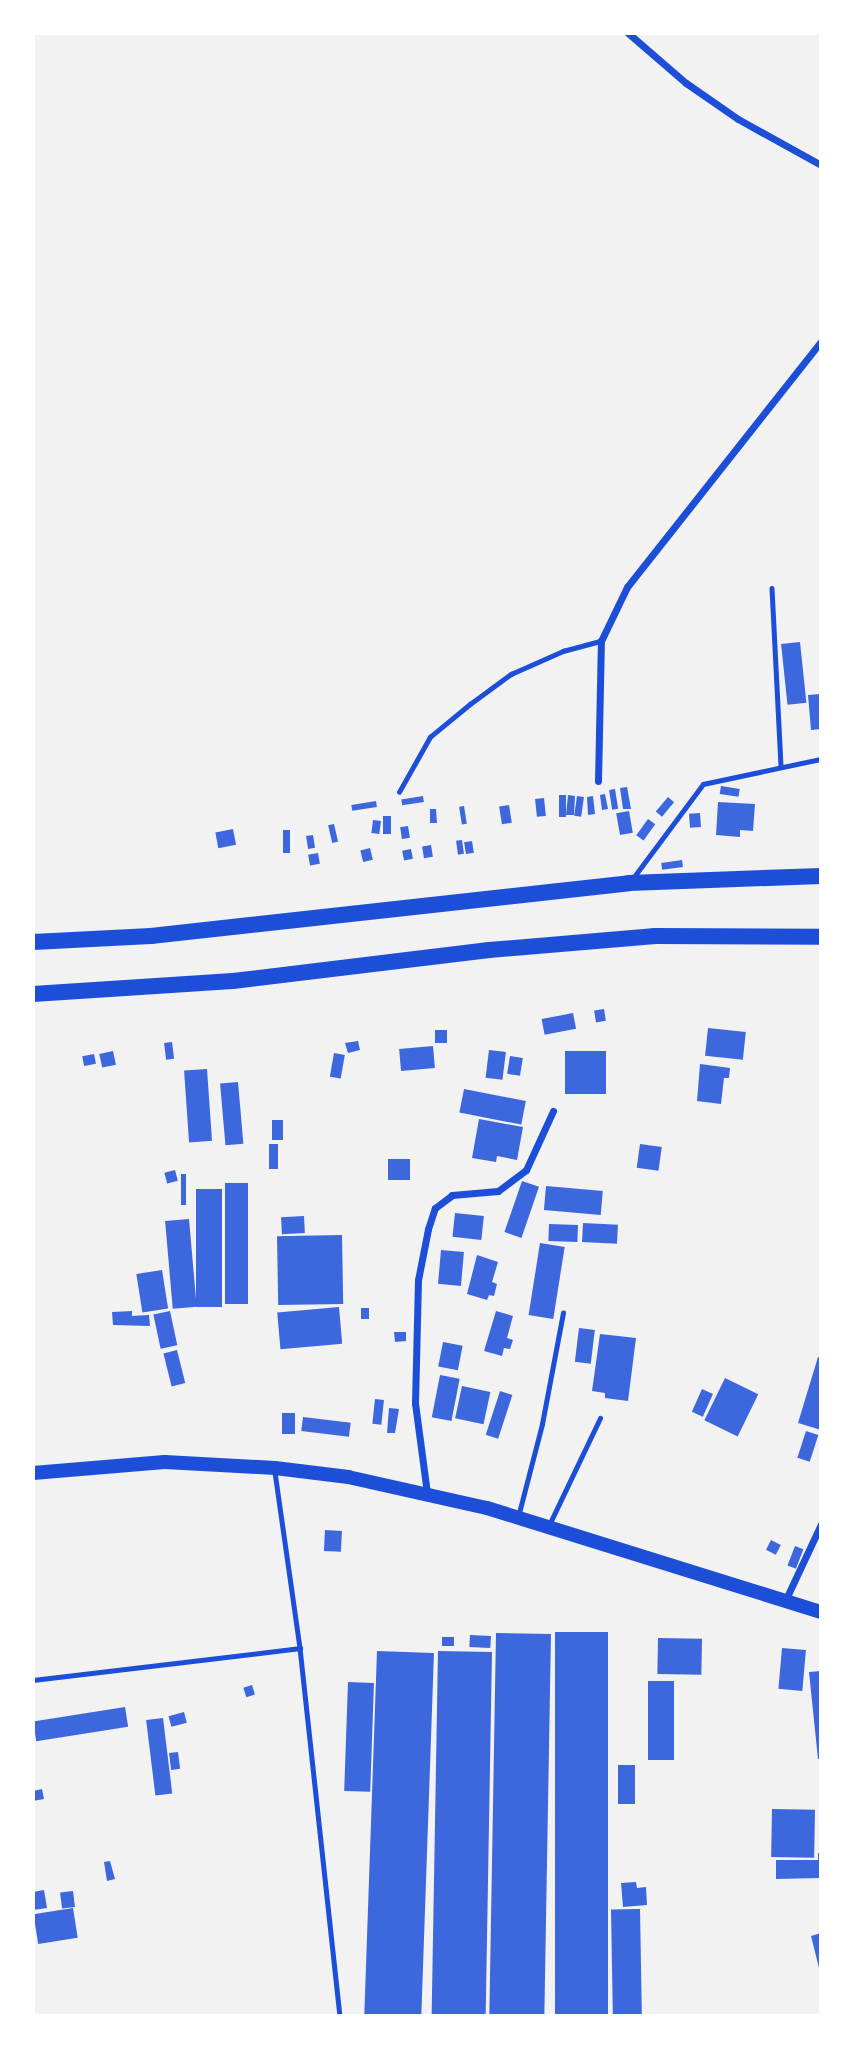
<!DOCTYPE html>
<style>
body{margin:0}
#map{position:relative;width:854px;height:2049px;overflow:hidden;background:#f2f2f2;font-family:Karla,sans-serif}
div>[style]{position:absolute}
.building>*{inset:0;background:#3d67dc;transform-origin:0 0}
.service>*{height:4.5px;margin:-2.25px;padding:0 2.25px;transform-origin:2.25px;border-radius:2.25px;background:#1d4ed8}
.minor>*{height:7px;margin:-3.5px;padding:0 3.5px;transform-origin:3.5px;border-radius:3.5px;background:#1d4ed8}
.trunk>*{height:14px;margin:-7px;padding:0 7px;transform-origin:7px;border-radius:7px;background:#1d4ed8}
.motorway>*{height:16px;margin:-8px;padding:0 8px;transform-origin:8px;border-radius:8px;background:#1d4ed8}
span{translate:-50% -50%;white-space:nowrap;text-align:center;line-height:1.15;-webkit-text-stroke:6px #fff;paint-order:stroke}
.frame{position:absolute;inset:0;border:35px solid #fff;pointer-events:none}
</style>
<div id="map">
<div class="building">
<div style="left:800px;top:642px;width:61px;height:19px;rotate:84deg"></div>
<div style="clip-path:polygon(821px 694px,821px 729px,811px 730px,808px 695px)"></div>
<div style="left:721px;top:786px;width:19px;height:8px;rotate:9deg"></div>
<div style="clip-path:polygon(627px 787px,631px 809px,623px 809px,620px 788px)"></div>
<div style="left:615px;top:789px;width:20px;height:6px;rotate:81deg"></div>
<div style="clip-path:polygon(605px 794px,608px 809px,602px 810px,600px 795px)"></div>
<div style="left:559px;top:795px;width:7px;height:22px"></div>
<div style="clip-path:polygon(568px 795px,575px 796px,574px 815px,566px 815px)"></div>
<div style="left:423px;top:796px;width:6px;height:22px;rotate:81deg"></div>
<div style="left:577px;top:796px;width:7px;height:20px;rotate:8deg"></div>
<div style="clip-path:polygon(593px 796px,595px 814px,588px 815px,587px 797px)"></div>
<div style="left:668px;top:797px;width:8px;height:19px;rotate:40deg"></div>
<div style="left:544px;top:798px;width:18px;height:9px;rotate:84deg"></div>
<div style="left:376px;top:801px;width:6px;height:25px;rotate:81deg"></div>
<div style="clip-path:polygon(718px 802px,755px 804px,753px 831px,740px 830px,740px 837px,716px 835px)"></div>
<div style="left:509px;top:805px;width:18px;height:10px;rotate:81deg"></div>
<div style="left:464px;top:806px;width:18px;height:5px;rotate:81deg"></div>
<div style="clip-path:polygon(430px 809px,436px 809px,437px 823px,430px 823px)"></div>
<div style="left:629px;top:811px;width:22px;height:13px;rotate:80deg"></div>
<div style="left:700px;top:813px;width:14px;height:11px;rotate:86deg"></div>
<div style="left:383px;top:816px;width:8px;height:18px"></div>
<div style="left:648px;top:819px;width:9px;height:20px;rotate:36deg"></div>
<div style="left:373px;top:820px;width:8px;height:13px;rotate:7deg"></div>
<div style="left:334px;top:824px;width:18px;height:6px;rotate:77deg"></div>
<div style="left:408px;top:826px;width:12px;height:8px;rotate:81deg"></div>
<div style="left:233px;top:829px;width:16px;height:18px;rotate:79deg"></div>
<div style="left:283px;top:830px;width:7px;height:23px"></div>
<div style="left:313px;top:835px;width:13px;height:7px;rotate:81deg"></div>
<div style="left:462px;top:840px;width:14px;height:6px;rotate:82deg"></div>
<div style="left:472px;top:841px;width:12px;height:8px;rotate:81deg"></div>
<div style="left:431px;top:845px;width:12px;height:9px;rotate:81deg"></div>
<div style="left:370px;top:848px;width:12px;height:10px;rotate:76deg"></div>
<div style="left:411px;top:849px;width:10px;height:9px;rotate:79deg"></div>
<div style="left:318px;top:853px;width:11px;height:10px;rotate:80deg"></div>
<div style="left:682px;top:860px;width:7px;height:21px;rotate:82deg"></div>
<div style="left:604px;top:1009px;width:12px;height:10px;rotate:81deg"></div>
<div style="left:573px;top:1013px;width:16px;height:32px;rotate:79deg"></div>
<div style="left:708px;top:1028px;width:38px;height:28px;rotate:6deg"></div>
<div style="left:435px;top:1030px;width:12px;height:13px"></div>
<div style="clip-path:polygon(358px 1041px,360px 1050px,348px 1053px,345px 1043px)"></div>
<div style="left:172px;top:1042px;width:17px;height:8px;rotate:83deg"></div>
<div style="left:433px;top:1046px;width:22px;height:34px;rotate:85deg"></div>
<div style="left:489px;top:1050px;width:17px;height:28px;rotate:7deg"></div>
<div style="left:113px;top:1051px;width:14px;height:14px;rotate:78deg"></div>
<div style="left:565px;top:1051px;width:41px;height:43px"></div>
<div style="left:334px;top:1053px;width:11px;height:24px;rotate:10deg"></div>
<div style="left:94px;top:1054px;width:10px;height:12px;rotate:79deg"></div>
<div style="left:510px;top:1056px;width:13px;height:18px;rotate:9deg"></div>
<div style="clip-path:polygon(700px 1064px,730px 1068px,729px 1078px,724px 1078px,721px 1104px,697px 1101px)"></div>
<div style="left:207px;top:1069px;width:72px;height:23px;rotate:86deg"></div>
<div style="left:238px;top:1082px;width:62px;height:18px;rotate:85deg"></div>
<div style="left:464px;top:1089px;width:63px;height:24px;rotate:11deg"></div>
<div style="clip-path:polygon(479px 1119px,523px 1127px,517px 1160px,497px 1156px,496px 1162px,472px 1158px)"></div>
<div style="left:272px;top:1120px;width:11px;height:20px"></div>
<div style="left:269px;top:1144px;width:9px;height:25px"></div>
<div style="left:640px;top:1144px;width:22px;height:24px;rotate:8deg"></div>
<div style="left:388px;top:1159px;width:22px;height:21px"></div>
<div style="left:175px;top:1170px;width:11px;height:11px;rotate:75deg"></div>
<div style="left:181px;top:1174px;width:5px;height:31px"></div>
<div style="left:522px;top:1181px;width:18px;height:54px;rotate:19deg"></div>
<div style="left:225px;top:1183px;width:23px;height:121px"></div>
<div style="left:546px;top:1186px;width:57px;height:24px;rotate:5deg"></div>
<div style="left:196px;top:1189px;width:26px;height:118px"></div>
<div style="left:455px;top:1213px;width:29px;height:24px;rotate:6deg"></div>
<div style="left:304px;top:1216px;width:17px;height:23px;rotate:87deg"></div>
<div style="left:189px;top:1219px;width:88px;height:24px;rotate:85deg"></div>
<div style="left:583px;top:1223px;width:35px;height:19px;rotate:3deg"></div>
<div style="left:549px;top:1224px;width:29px;height:17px;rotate:2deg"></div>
<div style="left:342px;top:1235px;width:69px;height:65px;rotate:89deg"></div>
<div style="left:540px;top:1243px;width:25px;height:73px;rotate:9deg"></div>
<div style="left:441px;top:1250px;width:23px;height:34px;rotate:5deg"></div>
<div style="clip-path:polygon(477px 1255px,498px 1262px,492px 1282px,497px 1284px,494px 1296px,489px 1295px,487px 1300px,467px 1294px)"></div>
<div style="left:162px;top:1270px;width:39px;height:26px;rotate:81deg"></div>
<div style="left:339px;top:1307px;width:37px;height:62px;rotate:85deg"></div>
<div style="left:361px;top:1308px;width:8px;height:11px"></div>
<div style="clip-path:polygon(132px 1311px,132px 1316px,149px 1315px,150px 1326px,113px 1325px,112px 1312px)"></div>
<div style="left:170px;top:1311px;width:35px;height:17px;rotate:78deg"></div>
<div style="clip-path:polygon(496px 1311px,513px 1316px,507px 1338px,513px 1340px,510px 1349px,504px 1348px,502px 1356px,484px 1351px)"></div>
<div style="left:579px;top:1328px;width:16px;height:34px;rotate:7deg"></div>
<div style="clip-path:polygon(394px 1332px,406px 1332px,406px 1341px,395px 1342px)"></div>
<div style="clip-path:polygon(600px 1334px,636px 1338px,628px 1401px,605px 1398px,605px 1393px,592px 1391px)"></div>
<div style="left:443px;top:1342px;width:20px;height:25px;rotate:11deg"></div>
<div style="left:177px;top:1350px;width:34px;height:14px;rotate:76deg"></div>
<div style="clip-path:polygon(818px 1357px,821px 1358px,821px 1430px,798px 1423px)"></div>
<div style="left:440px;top:1375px;width:20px;height:43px;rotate:11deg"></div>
<div style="left:725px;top:1378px;width:37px;height:47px;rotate:26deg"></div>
<div style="left:462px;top:1386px;width:29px;height:33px;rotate:12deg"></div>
<div style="left:702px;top:1389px;width:12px;height:25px;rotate:24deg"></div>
<div style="left:500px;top:1391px;width:13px;height:46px;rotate:18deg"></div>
<div style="left:375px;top:1399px;width:9px;height:25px;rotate:6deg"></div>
<div style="clip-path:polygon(389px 1408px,399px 1409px,395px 1433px,387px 1433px)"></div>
<div style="left:282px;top:1413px;width:13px;height:21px"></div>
<div style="left:303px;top:1417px;width:48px;height:14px;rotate:7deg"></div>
<div style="left:806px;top:1431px;width:13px;height:28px;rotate:18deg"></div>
<div style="left:325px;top:1530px;width:17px;height:21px;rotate:3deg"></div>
<div style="left:771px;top:1540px;width:11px;height:11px;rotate:27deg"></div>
<div style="left:795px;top:1546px;width:9px;height:21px;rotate:21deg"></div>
<div style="left:555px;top:1632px;width:53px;height:384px"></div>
<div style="left:496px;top:1633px;width:55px;height:383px;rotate:1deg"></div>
<div style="left:470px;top:1635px;width:21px;height:12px;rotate:3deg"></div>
<div style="left:442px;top:1637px;width:12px;height:9px"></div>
<div style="left:658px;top:1638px;width:44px;height:36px;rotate:1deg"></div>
<div style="left:782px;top:1648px;width:24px;height:41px;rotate:5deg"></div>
<div style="left:377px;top:1651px;width:57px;height:365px;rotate:2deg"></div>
<div style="left:438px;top:1651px;width:54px;height:365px;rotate:1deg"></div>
<div style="clip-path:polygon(821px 1671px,821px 1759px,818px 1759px,809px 1672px)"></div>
<div style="left:648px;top:1681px;width:26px;height:79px"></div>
<div style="left:348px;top:1682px;width:26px;height:109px;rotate:2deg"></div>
<div style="left:252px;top:1685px;width:10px;height:9px;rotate:73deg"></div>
<div style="left:125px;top:1707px;width:20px;height:93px;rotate:81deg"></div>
<div style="left:184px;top:1712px;width:11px;height:16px;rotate:75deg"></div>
<div style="left:163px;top:1718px;width:76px;height:17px;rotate:83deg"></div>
<div style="left:178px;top:1752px;width:17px;height:9px;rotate:83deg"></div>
<div style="left:635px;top:1765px;width:39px;height:17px;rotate:90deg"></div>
<div style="clip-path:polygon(42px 1789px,44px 1799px,33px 1801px,33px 1791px)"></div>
<div style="left:772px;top:1809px;width:43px;height:48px;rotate:1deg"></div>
<div style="clip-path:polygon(818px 1853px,821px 1853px,821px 1878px,776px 1879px,776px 1860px,818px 1860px)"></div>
<div style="clip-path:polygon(110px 1861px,115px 1879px,107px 1881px,104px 1862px)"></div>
<div style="clip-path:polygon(636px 1882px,637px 1888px,646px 1887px,647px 1905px,623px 1907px,621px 1883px)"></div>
<div style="clip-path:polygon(44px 1890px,47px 1908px,33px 1910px,33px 1892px)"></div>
<div style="left:73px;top:1891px;width:16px;height:13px;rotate:83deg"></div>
<div style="left:73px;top:1908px;width:30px;height:40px;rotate:81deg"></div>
<div style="left:640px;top:1909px;width:107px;height:29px;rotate:89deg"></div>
<div style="clip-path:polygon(821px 1933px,821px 1972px,820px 1972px,811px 1936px)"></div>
</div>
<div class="service">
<div style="left:772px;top:588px;width:178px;rotate:87.1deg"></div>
<div style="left:399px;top:792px;width:63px;rotate:-60.6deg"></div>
<div style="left:430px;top:737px;width:52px;rotate:-39.5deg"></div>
<div style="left:470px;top:704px;width:51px;rotate:-36.2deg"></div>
<div style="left:511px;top:674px;width:57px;rotate:-23.9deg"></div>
<div style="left:563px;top:651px;width:39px;rotate:-15deg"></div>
<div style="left:633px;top:878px;width:117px;rotate:-53.3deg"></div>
<div style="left:703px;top:784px;width:121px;rotate:-12deg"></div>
<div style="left:275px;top:1472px;width:178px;rotate:81.9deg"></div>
<div style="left:300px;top:1648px;width:370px;rotate:83.8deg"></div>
<div style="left:519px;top:1513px;width:92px;rotate:-75.5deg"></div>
<div style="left:542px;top:1424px;width:113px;rotate:-79.3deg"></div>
<div style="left:550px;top:1523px;width:116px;rotate:-64.5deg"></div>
<div style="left:33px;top:1680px;width:269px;rotate:-6.8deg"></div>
</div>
<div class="minor">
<div style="left:628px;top:33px;width:77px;rotate:40.8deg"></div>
<div style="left:686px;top:83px;width:63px;rotate:34.7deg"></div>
<div style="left:738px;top:119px;width:95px;rotate:29deg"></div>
<div style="left:598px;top:781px;width:140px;rotate:-88.8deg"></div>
<div style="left:601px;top:641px;width:60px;rotate:-64.3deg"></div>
<div style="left:627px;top:587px;width:313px;rotate:-51.7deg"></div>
<div style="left:427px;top:1493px;width:91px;rotate:-97.6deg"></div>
<div style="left:415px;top:1403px;width:123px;rotate:-88.6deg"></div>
<div style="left:418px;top:1280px;width:52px;rotate:-78.9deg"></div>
<div style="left:428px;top:1229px;width:22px;rotate:-72deg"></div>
<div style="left:435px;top:1208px;width:21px;rotate:-37deg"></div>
<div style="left:452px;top:1195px;width:46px;rotate:-5deg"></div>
<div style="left:498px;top:1191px;width:35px;rotate:-37deg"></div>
<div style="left:526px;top:1170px;width:65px;rotate:-65.4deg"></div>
<div style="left:785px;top:1601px;width:85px;rotate:-64.9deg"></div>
</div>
<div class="trunk">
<div style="left:33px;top:1473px;width:132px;rotate:-4.8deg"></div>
<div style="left:165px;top:1462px;width:110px;rotate:3.1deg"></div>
<div style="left:275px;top:1468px;width:74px;rotate:7deg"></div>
<div style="left:348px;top:1477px;width:142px;rotate:12.6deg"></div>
<div style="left:487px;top:1508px;width:350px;rotate:17.3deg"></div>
</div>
<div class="motorway">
<div style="left:33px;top:942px;width:118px;rotate:-2.9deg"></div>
<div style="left:151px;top:936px;width:481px;rotate:-6.3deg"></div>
<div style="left:629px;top:883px;width:192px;rotate:-2.1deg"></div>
<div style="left:33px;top:994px;width:200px;rotate:-3.7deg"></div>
<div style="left:233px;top:981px;width:258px;rotate:-6.9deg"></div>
<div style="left:489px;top:950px;width:167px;rotate:-4.8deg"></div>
<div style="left:655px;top:936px;width:166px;rotate:0.3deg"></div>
</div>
<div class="frame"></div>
</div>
